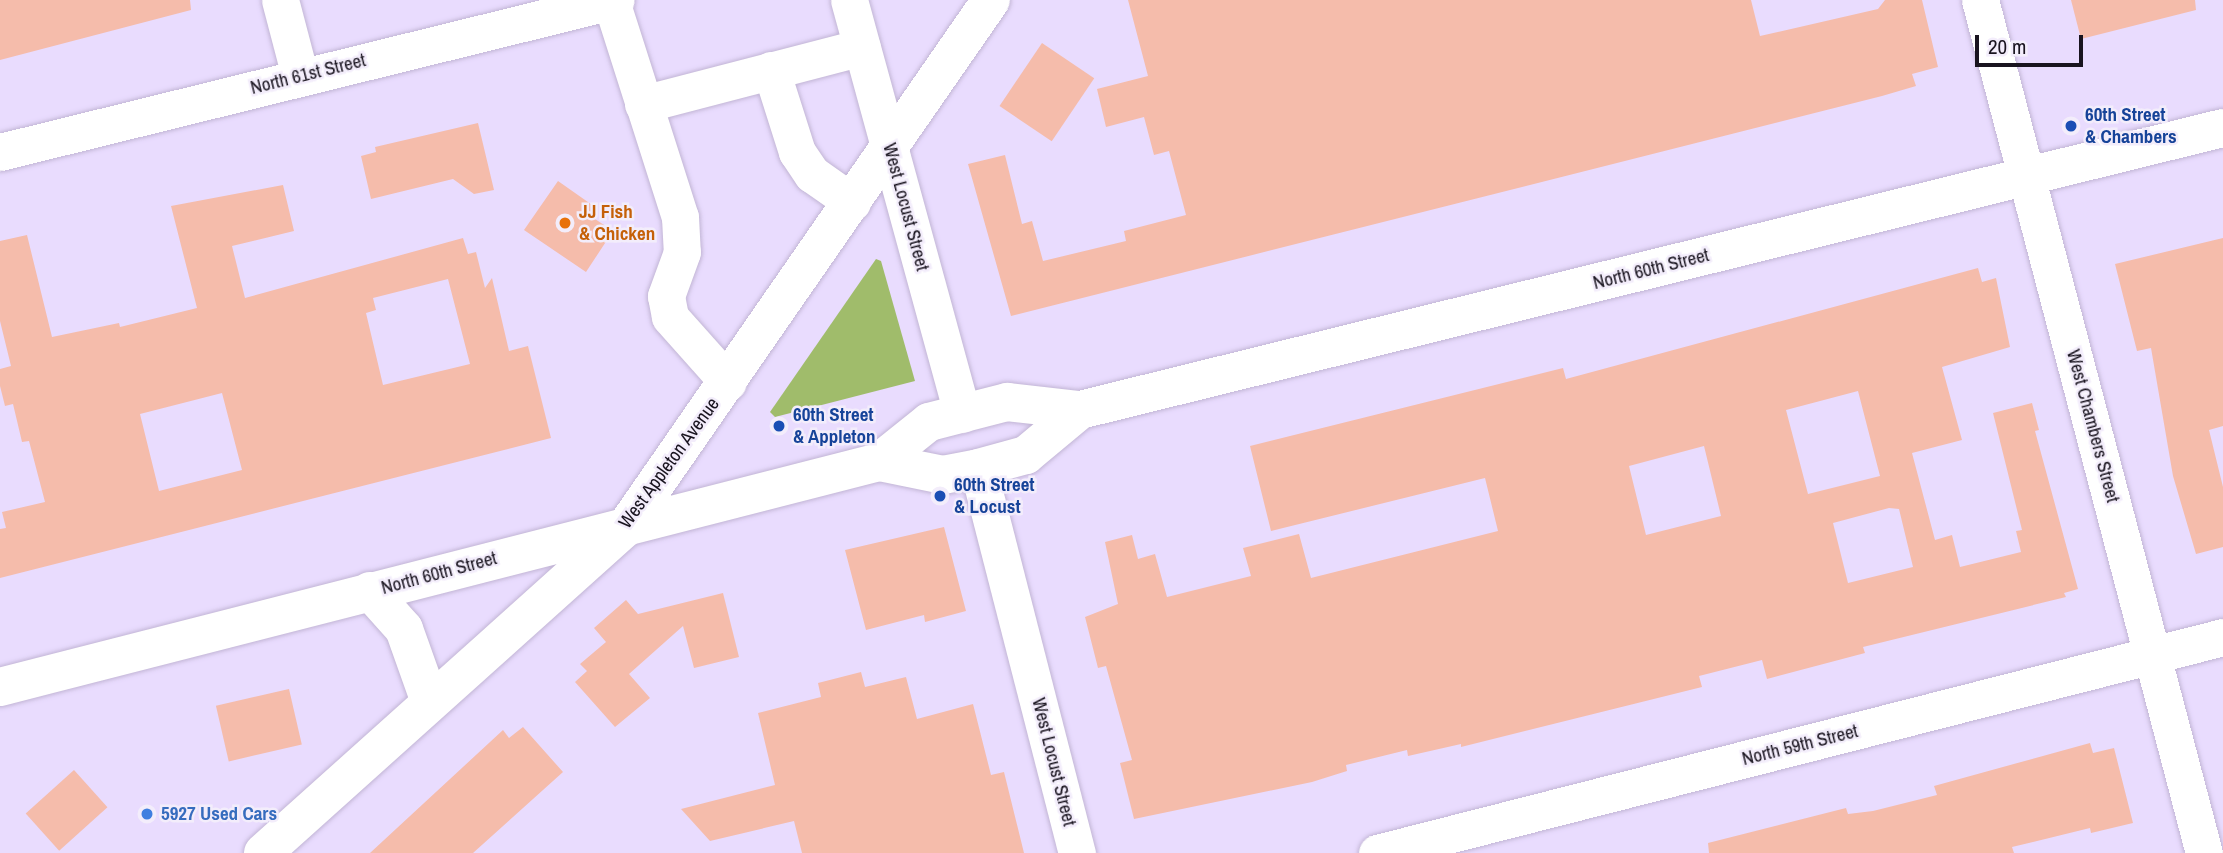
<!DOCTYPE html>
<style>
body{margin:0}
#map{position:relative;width:2223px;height:853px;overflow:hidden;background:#e9dcfe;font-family:"Archivo Narrow",sans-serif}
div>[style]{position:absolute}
.green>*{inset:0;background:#a0bc6b}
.building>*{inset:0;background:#f5bcab;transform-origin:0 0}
.roads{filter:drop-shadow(0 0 2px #c2b5d5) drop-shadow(0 0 2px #c2b5d5)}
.minor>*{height:37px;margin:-18.5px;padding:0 18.5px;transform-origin:18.5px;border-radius:18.5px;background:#fff}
.major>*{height:38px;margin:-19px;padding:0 19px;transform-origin:19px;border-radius:19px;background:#fff}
.dots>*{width:19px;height:19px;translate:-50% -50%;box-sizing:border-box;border:4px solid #f3edfb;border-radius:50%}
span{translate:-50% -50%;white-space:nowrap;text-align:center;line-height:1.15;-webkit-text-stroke:5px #f3edfb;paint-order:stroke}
.street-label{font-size:19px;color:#19141f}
.transit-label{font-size:19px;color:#164399;font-weight:700}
.left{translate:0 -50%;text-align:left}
.food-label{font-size:19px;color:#c56008;font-weight:700}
.shop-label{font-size:19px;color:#366cbe;font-weight:700}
.scale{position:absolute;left:1975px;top:35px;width:108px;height:32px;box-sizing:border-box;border:4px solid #19141f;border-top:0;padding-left:9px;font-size:21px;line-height:24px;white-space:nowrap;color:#19141f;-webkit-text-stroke:5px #f3edfb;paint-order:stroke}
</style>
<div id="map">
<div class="green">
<div style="clip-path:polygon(876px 259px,881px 261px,915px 381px,775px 417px,770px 412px)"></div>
</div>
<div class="building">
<div style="clip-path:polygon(0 0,190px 0,191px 10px,0 60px)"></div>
<div style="clip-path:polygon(1128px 0,1751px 0,1760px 36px,1878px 9px,1885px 0,1922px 0,1938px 67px,1912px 74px,1916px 86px,1882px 96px,1011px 316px,968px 164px,1005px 155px,1022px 224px,1032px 221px,1043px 261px,1126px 241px,1124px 231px,1186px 215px,1169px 151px,1154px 155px,1144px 117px,1106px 127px,1097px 89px,1148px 76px)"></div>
<div style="clip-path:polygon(2071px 0,2195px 0,2196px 10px,2081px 39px)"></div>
<div style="left:1042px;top:43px;width:63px;height:76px;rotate:34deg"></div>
<div style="clip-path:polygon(478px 123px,494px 190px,474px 194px,453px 179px,371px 199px,361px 156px,376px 152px,375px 147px)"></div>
<div style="clip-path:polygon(558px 181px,595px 207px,589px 215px,613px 231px,586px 272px,524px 230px)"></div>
<div style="clip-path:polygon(evenodd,283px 185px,294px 231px,232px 246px,245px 298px,463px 238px,468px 254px,476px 252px,485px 288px,492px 278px,509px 351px,528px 346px,551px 438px,0 578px,0 529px,6px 528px,2px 512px,45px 502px,29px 441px,22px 442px,13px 404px,5px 406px,0 386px,0 369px,11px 366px,0 321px,0 241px,27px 235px,52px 337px,119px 323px,120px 327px,197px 308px,171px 206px,283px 185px,448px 279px,470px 364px,383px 385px,366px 313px,376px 310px,373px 298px,448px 279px,283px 185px,222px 393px,242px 470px,159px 491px,140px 414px,222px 393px)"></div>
<div style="clip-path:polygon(2223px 238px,2223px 426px,2209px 430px,2223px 487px,2223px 547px,2196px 554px,2173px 476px,2151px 348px,2137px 351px,2115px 264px)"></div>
<div style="clip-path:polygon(evenodd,1978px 268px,1982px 282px,1996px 278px,2010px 347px,1942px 367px,1962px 440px,1912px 453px,1935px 540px,1952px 535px,1960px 567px,2021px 552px,2016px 531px,2022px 530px,1993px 413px,2032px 403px,2039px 430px,2035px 431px,2078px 589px,2064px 593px,2066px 597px,1863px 647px,1865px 653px,1767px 679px,1762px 660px,1699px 676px,1702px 687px,1461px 747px,1461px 744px,1408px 756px,1407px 750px,1346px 765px,1347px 771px,1312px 782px,1134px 819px,1120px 763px,1132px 760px,1106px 666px,1098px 668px,1085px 617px,1118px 604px,1105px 542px,1132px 535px,1138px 559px,1155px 554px,1167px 597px,1251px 576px,1243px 548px,1299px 534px,1311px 578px,1498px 531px,1485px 478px,1271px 531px,1250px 446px,1563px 368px,1566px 379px,1978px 268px,1858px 391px,1880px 476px,1808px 494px,1786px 410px,1858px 391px,1978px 268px,1704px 446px,1721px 516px,1646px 535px,1629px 466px,1704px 446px,1978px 268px,1889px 508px,1899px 509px,1913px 567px,1848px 583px,1833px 523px,1889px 508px)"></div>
<div style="clip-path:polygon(944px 527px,966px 611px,925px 622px,924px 615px,866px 630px,845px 550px)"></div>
<div style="clip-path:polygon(723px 593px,739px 657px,694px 668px,683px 626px,629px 674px,650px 698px,615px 727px,575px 682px,587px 671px,580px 664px,606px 642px,594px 628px,626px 600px,638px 614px)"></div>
<div style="clip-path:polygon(861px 672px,865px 687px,906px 677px,917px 719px,973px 704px,991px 775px,1004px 772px,1024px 853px,802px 853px,794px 821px,710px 841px,681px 809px,775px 785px,758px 713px,821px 697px,818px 683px)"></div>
<div style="left:289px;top:689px;width:57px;height:75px;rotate:77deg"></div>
<div style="clip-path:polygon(523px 727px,563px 772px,473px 853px,370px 853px,503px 730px,509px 738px)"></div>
<div style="clip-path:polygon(2090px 743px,2093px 753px,2114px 748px,2133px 823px,2091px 833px,2090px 828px,2012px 847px,2014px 853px,1709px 853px,1708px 843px,1846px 808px,1848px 814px,1873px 811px,1937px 795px,1934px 786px)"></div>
<div style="left:74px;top:770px;width:50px;height:65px;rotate:48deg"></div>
</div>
<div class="roads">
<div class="minor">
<div style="left:280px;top:0;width:79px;rotate:75.3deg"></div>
<div style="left:849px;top:0;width:429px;rotate:74.7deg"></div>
<div style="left:1980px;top:0;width:882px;rotate:75.29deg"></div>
<div style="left:611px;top:1px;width:227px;rotate:72.3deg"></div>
<div style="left:680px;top:217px;width:35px;rotate:87deg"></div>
<div style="left:682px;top:252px;width:47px;rotate:110deg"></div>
<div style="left:666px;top:296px;width:21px;rotate:79deg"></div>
<div style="left:670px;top:317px;width:87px;rotate:48.3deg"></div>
<div style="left:771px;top:70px;width:86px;rotate:72.4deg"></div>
<div style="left:797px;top:152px;width:27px;rotate:56deg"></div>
<div style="left:812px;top:174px;width:49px;rotate:35deg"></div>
<div style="left:643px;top:104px;width:226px;rotate:-14.6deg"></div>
<div style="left:0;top:152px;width:634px;rotate:-13.86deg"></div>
<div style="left:978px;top:468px;width:398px;rotate:75.6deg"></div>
<div style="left:1377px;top:853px;width:873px;rotate:-14.32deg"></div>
</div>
<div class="major">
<div style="left:879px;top:462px;width:65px;rotate:11.5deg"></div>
<div style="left:943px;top:475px;width:36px;rotate:-11deg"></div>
<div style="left:978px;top:468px;width:50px;rotate:-15.2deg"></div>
<div style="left:1026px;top:455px;width:70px;rotate:-39.8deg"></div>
<div style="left:370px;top:591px;width:51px;rotate:48.2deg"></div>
<div style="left:404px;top:629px;width:77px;rotate:70.4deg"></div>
<div style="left:0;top:687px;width:907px;rotate:-14.36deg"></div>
<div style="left:879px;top:462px;width:64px;rotate:-38.7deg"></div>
<div style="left:929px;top:422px;width:81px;rotate:-14.4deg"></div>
<div style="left:1007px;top:402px;width:73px;rotate:6.3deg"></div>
<div style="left:1080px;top:410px;width:1177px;rotate:-13.86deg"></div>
<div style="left:263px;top:853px;width:486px;rotate:-41.9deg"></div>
<div style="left:625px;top:528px;width:642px;rotate:-55.27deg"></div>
</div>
</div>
<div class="dots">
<div style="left:2071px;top:126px;background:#1a4fb4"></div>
<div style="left:565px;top:223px;background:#e8710a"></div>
<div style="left:779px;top:426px;background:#1a4fb4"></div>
<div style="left:940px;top:496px;background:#1a4fb4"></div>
<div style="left:147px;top:814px;background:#3f7fe0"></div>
</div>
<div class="street-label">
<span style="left:308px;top:74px;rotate:-14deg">North 61st Street</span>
<span style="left:906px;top:207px;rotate:75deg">West Locust Street</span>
<span style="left:1651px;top:269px;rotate:-14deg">North 60th Street</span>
<span style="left:2093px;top:426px;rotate:75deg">West Chambers Street</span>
<span style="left:669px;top:463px;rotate:-54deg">West Appleton Avenue</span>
<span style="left:439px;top:573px;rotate:-15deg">North 60th Street</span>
<span style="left:1800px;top:745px;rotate:-14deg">North 59th Street</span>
<span style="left:1054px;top:762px;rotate:76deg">West Locust Street</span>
</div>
<div class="transit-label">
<span class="left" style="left:2085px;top:126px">60th Street<br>&amp; Chambers</span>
<span class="left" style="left:793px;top:426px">60th Street<br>&amp; Appleton</span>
<span class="left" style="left:954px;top:496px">60th Street<br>&amp; Locust</span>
</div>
<div class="food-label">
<span class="left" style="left:579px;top:223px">JJ Fish<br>&amp; Chicken</span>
</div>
<div class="shop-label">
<span class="left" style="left:161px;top:814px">5927 Used Cars</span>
</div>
<div class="scale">20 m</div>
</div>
